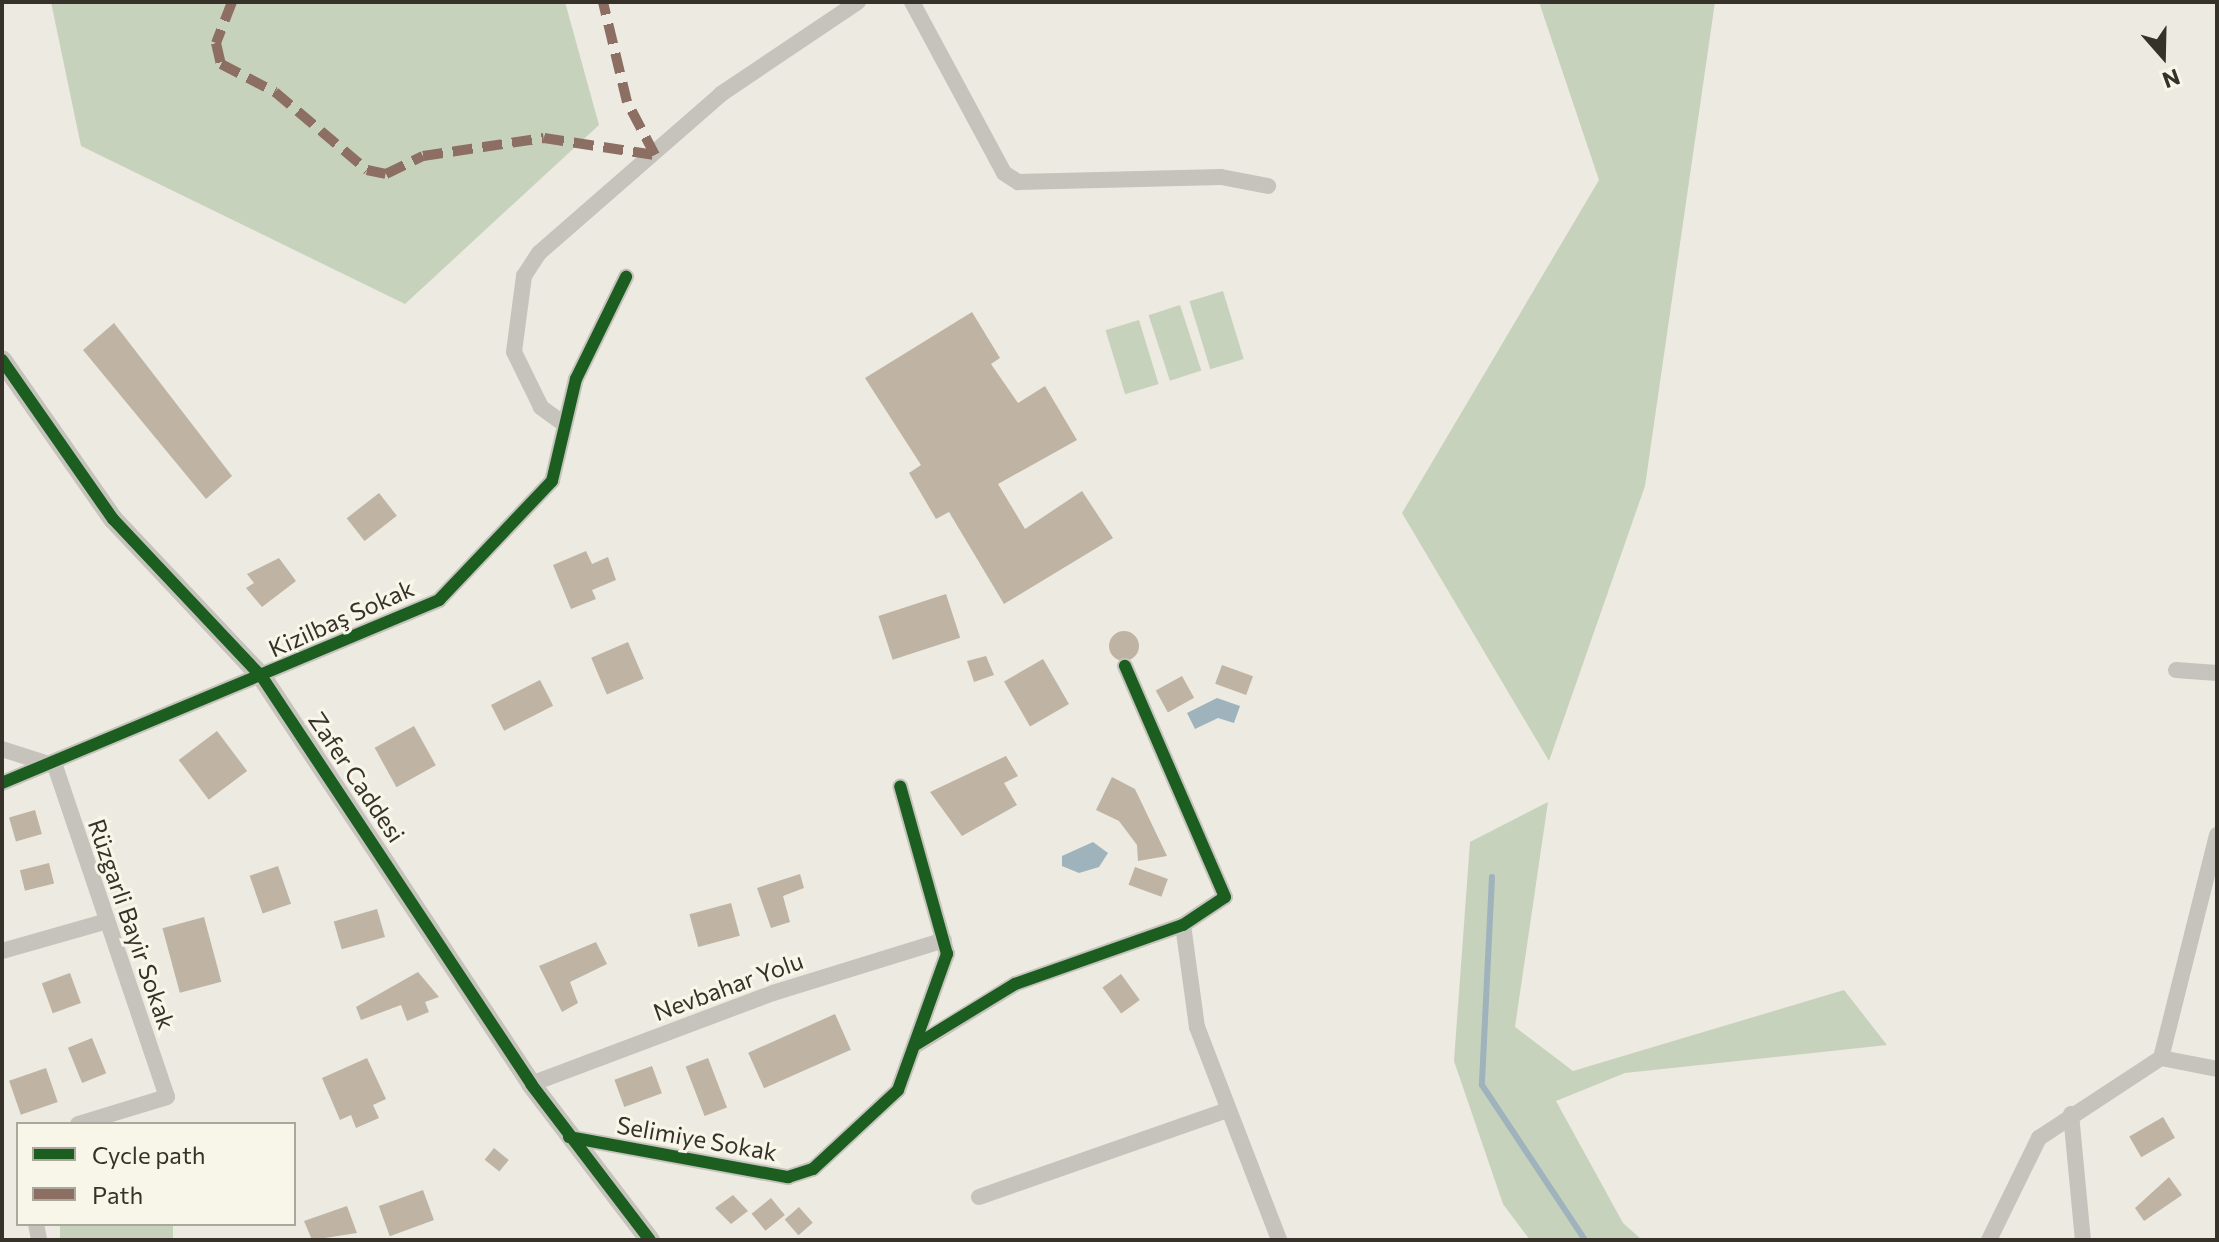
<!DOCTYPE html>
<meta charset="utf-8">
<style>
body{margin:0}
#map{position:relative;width:2219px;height:1242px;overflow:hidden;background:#eceae1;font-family:Commissioner,sans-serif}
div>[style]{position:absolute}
.green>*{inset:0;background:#c7d2bc;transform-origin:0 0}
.water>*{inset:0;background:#9fb3bc}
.stream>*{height:6px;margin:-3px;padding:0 3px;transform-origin:3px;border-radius:3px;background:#9fb3bc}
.building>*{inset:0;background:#bfb4a4;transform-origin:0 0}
.round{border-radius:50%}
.minor>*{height:16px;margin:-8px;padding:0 8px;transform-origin:8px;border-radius:8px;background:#c5c3bb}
.tertiary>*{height:20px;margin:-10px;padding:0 10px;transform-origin:10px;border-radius:10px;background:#c5c3bb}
.quiet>*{height:10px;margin-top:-5px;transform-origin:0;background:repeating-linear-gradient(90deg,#8d6e63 0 20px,transparent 0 30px)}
.cycleway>*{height:12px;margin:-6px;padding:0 6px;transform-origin:6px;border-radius:6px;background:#1b5e20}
span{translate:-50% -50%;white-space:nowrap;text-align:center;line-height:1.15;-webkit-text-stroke:6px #f8f6e9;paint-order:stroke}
.street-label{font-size:24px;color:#363129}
.frame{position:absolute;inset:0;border:4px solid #363129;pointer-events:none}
.legend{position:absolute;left:16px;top:1122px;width:280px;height:104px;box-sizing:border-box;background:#f8f6e9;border:2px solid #aaa79c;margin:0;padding:10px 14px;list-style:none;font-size:24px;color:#363129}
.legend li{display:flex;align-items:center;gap:16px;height:40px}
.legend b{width:40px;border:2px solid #aaa79c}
.north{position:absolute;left:2123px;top:16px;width:80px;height:80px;-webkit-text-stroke:6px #f8f6e9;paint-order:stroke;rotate:160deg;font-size:22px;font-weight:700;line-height:32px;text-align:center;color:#363129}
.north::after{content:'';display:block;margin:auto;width:28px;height:36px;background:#363129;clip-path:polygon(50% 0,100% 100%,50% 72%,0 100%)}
</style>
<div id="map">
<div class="green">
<div style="clip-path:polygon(51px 2px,565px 2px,599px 125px,405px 304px,81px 146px)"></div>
<div style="clip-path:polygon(1539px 2px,1715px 2px,1645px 486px,1549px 761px,1402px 513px,1599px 180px)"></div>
<div style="left:1223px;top:291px;width:71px;height:35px;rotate:73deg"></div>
<div style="left:1180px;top:305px;width:69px;height:33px;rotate:72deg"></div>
<div style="left:1139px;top:320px;width:67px;height:35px;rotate:73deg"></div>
<div style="clip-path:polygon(1548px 802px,1515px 1027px,1573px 1071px,1844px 990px,1887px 1045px,1625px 1073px,1556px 1101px,1623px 1223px,1642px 1240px,1530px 1240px,1503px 1204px,1454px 1061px,1470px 842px)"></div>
<div style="left:60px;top:1224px;width:113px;height:16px"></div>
</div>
<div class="water">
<div style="clip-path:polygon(1217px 698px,1240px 706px,1234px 723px,1218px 718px,1195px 729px,1187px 713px)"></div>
<div style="clip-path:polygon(1093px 842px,1108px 853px,1099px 867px,1079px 873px,1062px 866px,1062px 856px)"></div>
</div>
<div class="stream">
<div style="left:1492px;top:877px;width:208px;rotate:92.8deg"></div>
<div style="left:1482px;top:1085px;width:186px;rotate:56.4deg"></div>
</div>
<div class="building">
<div style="clip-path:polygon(972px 312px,1000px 358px,991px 364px,1018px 403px,1045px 386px,1077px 440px,998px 484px,1025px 529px,1082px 491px,1113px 538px,1004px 604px,949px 512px,936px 519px,909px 473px,921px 465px,865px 378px)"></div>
<div style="clip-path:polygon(114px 323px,232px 476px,206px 499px,83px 350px)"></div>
<div style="left:379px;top:493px;width:29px;height:41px;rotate:52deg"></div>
<div style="clip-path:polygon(586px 551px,592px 564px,608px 557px,616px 580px,592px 590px,596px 599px,571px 609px,553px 565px)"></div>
<div style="clip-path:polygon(279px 558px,296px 581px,262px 607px,246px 588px,254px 583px,247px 574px)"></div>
<div style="left:946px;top:594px;width:46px;height:71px;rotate:72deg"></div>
<div class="round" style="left:1109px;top:631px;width:30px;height:30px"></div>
<div style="left:628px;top:642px;width:40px;height:40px;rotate:67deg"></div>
<div style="clip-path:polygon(986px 656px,994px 675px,974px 682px,967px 661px)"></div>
<div style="left:1043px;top:659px;width:52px;height:45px;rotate:60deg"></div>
<div style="left:1222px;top:665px;width:33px;height:20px;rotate:20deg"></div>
<div style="left:1182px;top:676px;width:25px;height:30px;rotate:61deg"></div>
<div style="left:540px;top:680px;width:29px;height:55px;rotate:63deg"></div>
<div style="left:414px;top:726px;width:45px;height:45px;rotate:61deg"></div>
<div style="left:217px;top:731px;width:50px;height:48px;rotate:53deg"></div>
<div style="clip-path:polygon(1006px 756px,1018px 776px,1004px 783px,1017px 805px,962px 836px,930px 792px)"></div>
<div style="clip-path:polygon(1112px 777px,1135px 789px,1167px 856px,1138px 861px,1137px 845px,1119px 821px,1096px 810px)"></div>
<div style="left:35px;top:810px;width:25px;height:27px;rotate:74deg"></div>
<div style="left:49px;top:863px;width:21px;height:30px;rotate:76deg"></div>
<div style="left:278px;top:866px;width:40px;height:30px;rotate:71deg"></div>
<div style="left:1135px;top:867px;width:35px;height:19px;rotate:20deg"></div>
<div style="clip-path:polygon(800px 874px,804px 888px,783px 896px,790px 922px,771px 928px,757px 888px)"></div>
<div style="left:731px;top:903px;width:34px;height:43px;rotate:75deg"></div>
<div style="left:377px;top:909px;width:29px;height:45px;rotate:74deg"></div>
<div style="left:204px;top:917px;width:67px;height:43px;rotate:75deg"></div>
<div style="clip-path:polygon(596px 942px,607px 964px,570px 982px,578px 1003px,562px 1012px,539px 966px)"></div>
<div style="clip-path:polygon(418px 972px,439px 997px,425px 1002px,429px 1012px,407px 1021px,401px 1005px,361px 1020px,356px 1007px)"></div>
<div style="left:70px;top:973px;width:32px;height:30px;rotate:70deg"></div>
<div style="left:1121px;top:974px;width:32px;height:23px;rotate:54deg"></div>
<div style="left:835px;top:1014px;width:39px;height:95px;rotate:66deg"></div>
<div style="left:92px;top:1038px;width:38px;height:26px;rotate:68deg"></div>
<div style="clip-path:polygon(367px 1058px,386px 1099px,373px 1105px,379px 1118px,356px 1128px,351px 1115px,340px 1120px,322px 1078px)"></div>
<div style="left:708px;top:1058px;width:53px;height:24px;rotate:69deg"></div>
<div style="left:652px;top:1066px;width:29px;height:40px;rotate:70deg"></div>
<div style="left:46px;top:1068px;width:36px;height:39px;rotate:71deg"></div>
<div style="left:2163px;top:1117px;width:24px;height:39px;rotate:60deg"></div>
<div style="left:494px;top:1148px;width:19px;height:15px;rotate:39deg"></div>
<div style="clip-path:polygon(2169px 1177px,2182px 1195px,2144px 1221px,2135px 1208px)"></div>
<div style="left:423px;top:1190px;width:32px;height:47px;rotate:70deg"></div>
<div style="clip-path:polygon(733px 1195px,748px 1211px,731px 1224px,715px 1208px)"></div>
<div style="left:771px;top:1198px;width:22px;height:25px;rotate:51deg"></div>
<div style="clip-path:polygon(347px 1206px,357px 1233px,312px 1240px,304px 1221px)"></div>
<div style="left:799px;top:1207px;width:21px;height:19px;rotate:49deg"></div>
</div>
<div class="minor">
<div style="left:912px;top:2px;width:194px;rotate:61.7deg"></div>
<div style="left:1004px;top:173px;width:17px;rotate:33deg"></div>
<div style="left:1018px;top:182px;width:203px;rotate:-1.4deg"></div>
<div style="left:1221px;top:177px;width:48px;rotate:10.8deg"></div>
<div style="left:564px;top:424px;width:29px;rotate:-144deg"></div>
<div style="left:541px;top:407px;width:61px;rotate:-116.1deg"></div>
<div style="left:514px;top:352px;width:77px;rotate:-82.5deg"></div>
<div style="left:524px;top:276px;width:27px;rotate:-57deg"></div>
<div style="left:539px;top:253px;width:242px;rotate:-41.1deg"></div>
<div style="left:721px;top:94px;width:165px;rotate:-33.9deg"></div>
<div style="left:2176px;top:670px;width:41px;rotate:4.2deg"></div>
<div style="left:2px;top:749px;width:56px;rotate:17.8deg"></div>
<div style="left:55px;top:766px;width:349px;rotate:71.3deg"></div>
<div style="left:167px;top:1097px;width:93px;rotate:163.1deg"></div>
<div style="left:2px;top:783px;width:474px;rotate:-22.7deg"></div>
<div style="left:439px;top:600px;width:164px;rotate:-46.5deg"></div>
<div style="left:552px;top:481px;width:105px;rotate:-76.8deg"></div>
<div style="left:576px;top:379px;width:114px;rotate:-63.9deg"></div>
<div style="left:1183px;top:925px;width:103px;rotate:82.2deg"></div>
<div style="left:1197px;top:1027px;width:228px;rotate:68.9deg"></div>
<div style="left:2px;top:951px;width:106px;rotate:-15.9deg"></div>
<div style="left:918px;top:1044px;width:114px;rotate:-31.7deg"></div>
<div style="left:1015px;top:984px;width:178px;rotate:-19.4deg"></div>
<div style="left:1183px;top:925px;width:50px;rotate:-33.7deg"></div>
<div style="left:1225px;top:897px;width:252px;rotate:-113.4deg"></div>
<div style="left:2161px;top:1058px;width:57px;rotate:11.1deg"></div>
<div style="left:531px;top:1084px;width:259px;rotate:-20.6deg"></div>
<div style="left:773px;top:993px;width:179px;rotate:-17.2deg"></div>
<div style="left:2071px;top:1114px;width:127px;rotate:84.6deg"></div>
<div style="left:569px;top:1137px;width:223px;rotate:10.4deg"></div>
<div style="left:788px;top:1177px;width:26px;rotate:-18deg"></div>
<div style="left:813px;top:1169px;width:116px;rotate:-42.9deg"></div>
<div style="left:898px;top:1090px;width:145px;rotate:-70.2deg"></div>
<div style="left:947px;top:954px;width:174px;rotate:-105.6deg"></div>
<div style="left:979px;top:1197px;width:264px;rotate:-19.3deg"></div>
<div style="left:36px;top:1224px;width:16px;rotate:79deg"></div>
<div style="left:1989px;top:1240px;width:114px;rotate:-63.9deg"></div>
<div style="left:2039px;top:1138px;width:146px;rotate:-33.3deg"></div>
<div style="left:2161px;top:1058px;width:230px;rotate:-75.9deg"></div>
</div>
<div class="tertiary">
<div style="left:2px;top:360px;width:194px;rotate:55.1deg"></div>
<div style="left:113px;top:519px;width:217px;rotate:46.7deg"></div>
<div style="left:262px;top:677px;width:488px;rotate:56.5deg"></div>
<div style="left:531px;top:1084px;width:196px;rotate:52.7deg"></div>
</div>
<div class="quiet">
<div style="left:232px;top:2px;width:44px;rotate:111.3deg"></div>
<div style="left:216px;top:43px;width:22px;rotate:77deg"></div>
<div style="left:221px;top:64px;width:61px;rotate:27.4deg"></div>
<div style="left:275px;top:92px;width:121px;rotate:40.3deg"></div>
<div style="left:367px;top:170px;width:19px;rotate:12deg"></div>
<div style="left:386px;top:174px;width:41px;rotate:-25.9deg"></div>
<div style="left:423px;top:156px;width:122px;rotate:-8.5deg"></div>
<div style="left:544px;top:138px;width:112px;rotate:8.7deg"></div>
<div style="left:655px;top:155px;width:60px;rotate:-117.8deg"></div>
<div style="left:627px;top:102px;width:103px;rotate:-103.5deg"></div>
</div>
<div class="cycleway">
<div style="left:2px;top:360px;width:194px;rotate:55.1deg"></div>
<div style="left:113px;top:519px;width:217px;rotate:46.7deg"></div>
<div style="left:262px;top:677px;width:488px;rotate:56.5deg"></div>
<div style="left:531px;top:1084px;width:196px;rotate:52.7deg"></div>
<div style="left:2px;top:783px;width:474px;rotate:-22.7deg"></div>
<div style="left:439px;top:600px;width:164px;rotate:-46.5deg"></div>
<div style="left:552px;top:481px;width:105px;rotate:-76.8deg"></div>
<div style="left:576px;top:379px;width:114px;rotate:-63.9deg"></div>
<div style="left:917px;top:1044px;width:115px;rotate:-31.5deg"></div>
<div style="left:1015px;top:984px;width:178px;rotate:-19.4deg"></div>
<div style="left:1183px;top:925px;width:50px;rotate:-33.7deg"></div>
<div style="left:1225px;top:897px;width:252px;rotate:-113.4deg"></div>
<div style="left:569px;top:1137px;width:223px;rotate:10.4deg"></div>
<div style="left:788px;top:1177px;width:26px;rotate:-18deg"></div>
<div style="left:813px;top:1169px;width:116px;rotate:-42.9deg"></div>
<div style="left:898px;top:1090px;width:145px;rotate:-70.2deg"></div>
<div style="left:947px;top:954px;width:174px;rotate:-105.6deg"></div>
</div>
<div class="street-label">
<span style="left:341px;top:618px;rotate:-24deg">Kizilbaş Sokak</span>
<span style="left:357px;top:777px;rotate:56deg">Zafer Caddesi</span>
<span style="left:132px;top:924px;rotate:71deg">Rüzgarli Bayir Sokak</span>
<span style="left:728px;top:986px;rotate:-20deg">Nevbahar Yolu</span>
<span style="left:697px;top:1138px;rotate:10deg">Selimiye Sokak</span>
</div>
<div class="frame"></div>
<ul class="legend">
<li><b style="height:10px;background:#1b5e20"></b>Cycle path</li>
<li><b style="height:10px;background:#8d6e63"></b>Path</li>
</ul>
<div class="north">N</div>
</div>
